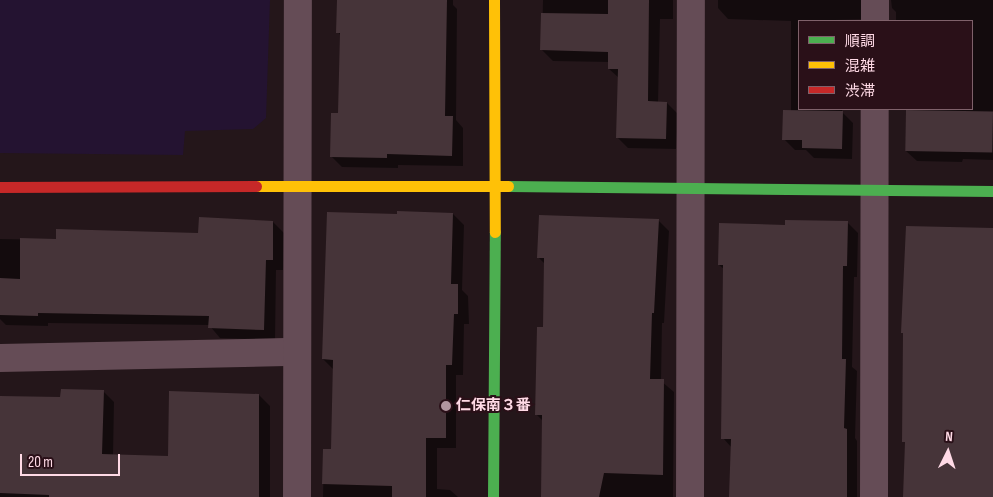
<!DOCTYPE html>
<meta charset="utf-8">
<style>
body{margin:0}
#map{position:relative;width:993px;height:497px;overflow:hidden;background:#24161a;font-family:"Sofia Sans Condensed","Noto Sans JP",sans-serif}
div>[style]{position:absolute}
.green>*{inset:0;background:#241331}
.shadow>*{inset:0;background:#0007}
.building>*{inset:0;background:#463439;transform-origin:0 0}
.street>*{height:28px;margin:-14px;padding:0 14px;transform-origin:14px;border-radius:14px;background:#654c56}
.fast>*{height:11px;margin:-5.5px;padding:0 5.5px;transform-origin:5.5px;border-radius:5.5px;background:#4caf50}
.slow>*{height:11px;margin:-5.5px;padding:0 5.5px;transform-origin:5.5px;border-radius:5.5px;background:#ffc107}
.jam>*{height:11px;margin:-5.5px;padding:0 5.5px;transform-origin:5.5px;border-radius:5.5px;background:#c62828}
.dots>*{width:14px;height:14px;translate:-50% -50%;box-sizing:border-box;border:2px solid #2a1018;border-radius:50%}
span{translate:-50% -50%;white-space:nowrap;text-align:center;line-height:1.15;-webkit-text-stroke:4px #2a1018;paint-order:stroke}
.poi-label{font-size:15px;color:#ffdae6;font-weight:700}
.left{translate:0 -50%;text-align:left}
.legend{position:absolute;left:798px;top:20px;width:175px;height:90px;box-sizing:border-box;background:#2a1018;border:1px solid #7f616a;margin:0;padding:6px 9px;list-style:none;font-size:15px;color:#ffdae6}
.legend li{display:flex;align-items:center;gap:10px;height:25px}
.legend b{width:25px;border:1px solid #7f616a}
.north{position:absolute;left:923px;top:427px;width:50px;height:50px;-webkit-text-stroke:4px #2a1018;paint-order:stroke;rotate:4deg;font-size:14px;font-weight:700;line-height:20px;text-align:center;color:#ffdae6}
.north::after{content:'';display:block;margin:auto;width:18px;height:22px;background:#ffdae6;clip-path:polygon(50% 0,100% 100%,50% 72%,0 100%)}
.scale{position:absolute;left:20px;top:454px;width:100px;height:22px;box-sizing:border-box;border:2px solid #ffdae6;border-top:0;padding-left:6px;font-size:15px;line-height:18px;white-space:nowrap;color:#ffdae6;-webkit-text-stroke:4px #2a1018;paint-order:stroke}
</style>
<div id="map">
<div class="green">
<div style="clip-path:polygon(0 0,270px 0,266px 118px,253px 129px,185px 131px,183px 155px,0 153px)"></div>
</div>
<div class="shadow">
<div style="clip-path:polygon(339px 0,453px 0,453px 5px,457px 9px,456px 120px,463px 128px,463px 166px,398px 165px,398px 168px,342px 167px,331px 156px,339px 114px,341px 36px,338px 32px)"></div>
<div style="clip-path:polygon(543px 0,673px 0,673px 19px,660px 19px,658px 103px,667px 103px,678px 114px,676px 149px,628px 148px,617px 137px,619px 78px,609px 69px,609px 62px,553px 61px,542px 50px)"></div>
<div style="clip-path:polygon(718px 0,875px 0,870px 19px,799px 21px,799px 109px,842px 109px,842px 112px,853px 123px,852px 159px,814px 158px,806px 150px,795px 150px,784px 139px,791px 111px,791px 21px,728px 19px,718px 8px)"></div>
<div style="clip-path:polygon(891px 0,993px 0,993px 160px,963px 159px,962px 162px,917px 161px,906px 151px,907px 109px,972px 109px,972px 21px,896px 21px,896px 12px,892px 8px)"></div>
<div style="clip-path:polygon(453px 214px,464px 225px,462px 290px,468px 296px,469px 324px,464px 324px,463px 375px,456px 375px,456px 448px,437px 448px,437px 489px,450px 490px,458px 497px,323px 497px,324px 450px,332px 450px,334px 370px,323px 359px,399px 215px)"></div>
<div style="clip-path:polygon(658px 220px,669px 231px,664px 323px,662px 323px,661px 381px,674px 392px,673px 497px,542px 497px,544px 422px,537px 415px,544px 329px,545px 264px,539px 258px)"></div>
<div style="clip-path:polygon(273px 222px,284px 233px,283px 270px,276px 270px,275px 340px,220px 338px,209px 325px,48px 323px,48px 326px,6px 325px,0 319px,0 239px,57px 240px,199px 235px)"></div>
<div style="clip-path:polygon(847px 222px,858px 233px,857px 277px,854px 277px,852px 367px,857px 371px,855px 438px,857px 441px,857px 497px,731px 497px,732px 448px,723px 438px,724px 269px,719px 265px,786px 226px)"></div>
<div style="clip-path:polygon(103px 391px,114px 402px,113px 456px,169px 457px,259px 395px,270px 406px,270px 497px,0 497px,0 397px,62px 399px)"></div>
</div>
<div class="building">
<div style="clip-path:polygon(337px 0,447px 0,445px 116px,453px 116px,452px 156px,387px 154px,387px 158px,330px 157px,331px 113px,338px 113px,340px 33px,336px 33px)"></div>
<div style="clip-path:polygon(608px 0,649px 0,648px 101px,667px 102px,666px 139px,616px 138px,618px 69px,608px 69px,608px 52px,540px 50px,541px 13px,608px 14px)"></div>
<div style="clip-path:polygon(783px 110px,843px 111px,842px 149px,802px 148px,802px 140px,782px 140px)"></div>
<div style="left:906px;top:110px;width:87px;height:41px;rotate:1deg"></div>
<div style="clip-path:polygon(397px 211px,453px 213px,451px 284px,458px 284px,458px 314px,454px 314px,452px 365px,446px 365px,446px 438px,426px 438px,426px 497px,392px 497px,392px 486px,322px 484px,323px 449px,331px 449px,333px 360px,322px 359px,327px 212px,397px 214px)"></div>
<div style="clip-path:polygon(539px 215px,659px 219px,654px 313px,652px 313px,650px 379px,664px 379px,663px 475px,604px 473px,599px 497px,541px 497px,542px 415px,535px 415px,537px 327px,543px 327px,544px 258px,537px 258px)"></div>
<div style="clip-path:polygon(199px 217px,273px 221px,273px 260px,266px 260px,264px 330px,208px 328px,209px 316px,38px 313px,38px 316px,0 315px,0 278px,20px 279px,20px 238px,56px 239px,56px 229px,198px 233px)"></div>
<div style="clip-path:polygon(785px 220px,848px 221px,847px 266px,843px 266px,842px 359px,846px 359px,844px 428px,847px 429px,847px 497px,729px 497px,731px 439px,721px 439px,723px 265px,718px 265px,719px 223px,785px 225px)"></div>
<div style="clip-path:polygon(906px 226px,993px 228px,993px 497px,903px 497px,905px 442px,902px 442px,903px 333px,901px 333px)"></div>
<div style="clip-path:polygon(61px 389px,104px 390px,102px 454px,168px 456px,169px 391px,259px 394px,259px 497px,49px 497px,49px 495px,0 493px,0 396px,60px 397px)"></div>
</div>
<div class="street">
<div style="left:875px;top:21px;width:21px;rotate:-90deg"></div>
<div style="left:0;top:358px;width:297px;rotate:-1.2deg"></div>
<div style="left:297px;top:497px;width:497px;rotate:-89.9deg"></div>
<div style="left:690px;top:497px;width:497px;rotate:-89.9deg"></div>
<div style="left:874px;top:497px;width:388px;rotate:-89.9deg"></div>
</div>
<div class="fast">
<div style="left:508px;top:186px;width:485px;rotate:0.6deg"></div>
<div style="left:493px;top:497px;width:265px;rotate:-89.6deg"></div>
</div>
<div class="slow">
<div style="left:494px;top:0;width:232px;rotate:89.8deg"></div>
<div style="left:256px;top:186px;width:252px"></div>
</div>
<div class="jam">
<div style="left:0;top:187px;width:256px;rotate:-0.2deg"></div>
</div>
<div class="dots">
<div style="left:446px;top:406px;background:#b2959f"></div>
</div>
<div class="poi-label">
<span class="left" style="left:456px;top:406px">仁保南３番</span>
</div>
<ul class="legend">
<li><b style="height:6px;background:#4caf50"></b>順調</li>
<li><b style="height:6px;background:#ffc107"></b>混雑</li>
<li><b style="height:6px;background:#c62828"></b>渋滞</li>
</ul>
<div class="north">N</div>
<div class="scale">20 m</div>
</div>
